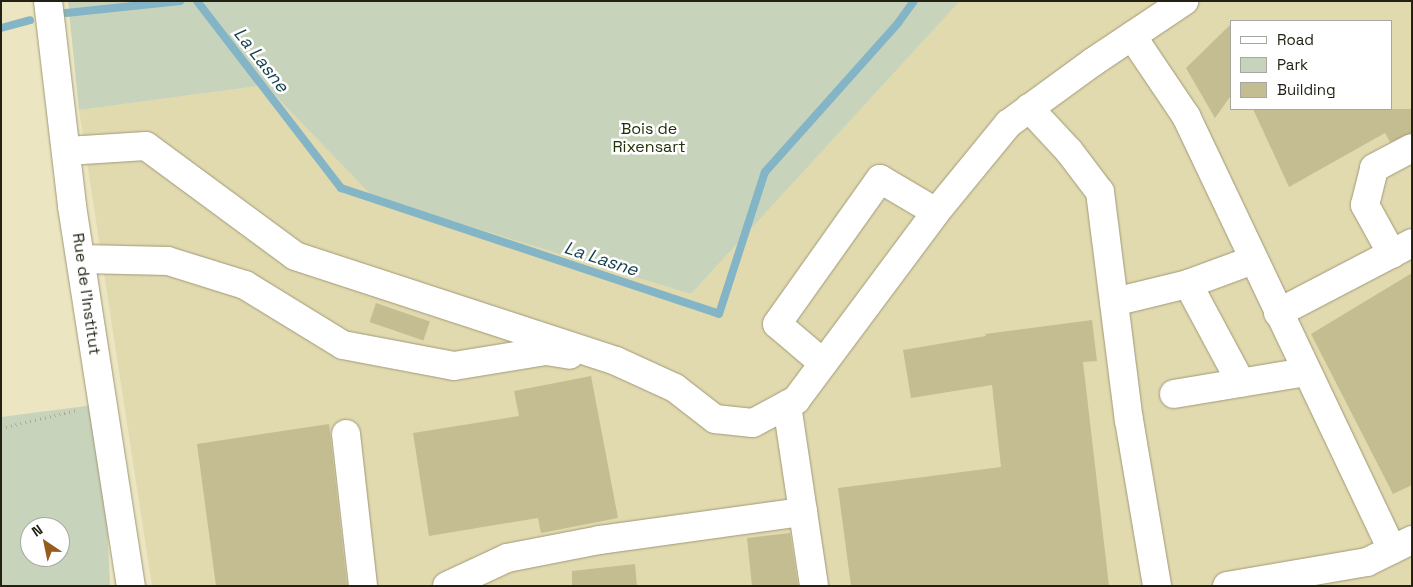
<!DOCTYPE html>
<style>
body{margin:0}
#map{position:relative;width:1413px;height:587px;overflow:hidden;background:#ebe5c1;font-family:"Space Grotesk",sans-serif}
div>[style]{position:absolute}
.built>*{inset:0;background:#e2daaf}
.green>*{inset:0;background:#c8d3bb}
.stream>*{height:8px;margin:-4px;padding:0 4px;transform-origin:4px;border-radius:4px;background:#83b5c7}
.building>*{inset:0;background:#c4bd92;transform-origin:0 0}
.path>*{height:3px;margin-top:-1.5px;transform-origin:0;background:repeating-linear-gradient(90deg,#afaa8d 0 1px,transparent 0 5px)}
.roads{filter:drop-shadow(0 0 1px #9f9978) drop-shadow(0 0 1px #9f9978)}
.minor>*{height:28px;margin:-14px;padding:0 14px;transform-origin:14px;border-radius:14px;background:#fff}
span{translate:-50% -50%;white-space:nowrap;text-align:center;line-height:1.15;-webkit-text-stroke:5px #fff;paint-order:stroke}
.park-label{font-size:16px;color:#213204}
.street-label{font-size:16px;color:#232114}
.water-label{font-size:18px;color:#123f4d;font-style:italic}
.frame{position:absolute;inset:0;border:2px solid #232114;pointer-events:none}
.legend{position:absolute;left:1230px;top:20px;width:162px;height:90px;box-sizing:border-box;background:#fff;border:1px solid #a7a6a1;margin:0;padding:6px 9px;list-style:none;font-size:15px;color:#232114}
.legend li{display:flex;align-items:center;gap:10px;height:25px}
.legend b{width:25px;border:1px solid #a7a6a1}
.north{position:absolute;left:20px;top:517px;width:50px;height:50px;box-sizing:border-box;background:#fff;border:1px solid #a7a6a1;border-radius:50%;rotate:326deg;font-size:14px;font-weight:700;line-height:20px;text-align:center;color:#232114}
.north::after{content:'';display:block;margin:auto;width:18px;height:22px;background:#975c1d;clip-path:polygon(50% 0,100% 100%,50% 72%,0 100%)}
</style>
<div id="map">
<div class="built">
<div style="clip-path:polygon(evenodd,960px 1px,1412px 1px,1412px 586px,152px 586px,79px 110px,265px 85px,373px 197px,691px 294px,960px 1px,1232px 21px,1392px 21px,1392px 109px,1232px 109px,1232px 21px)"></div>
</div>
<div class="green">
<div style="clip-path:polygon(68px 1px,960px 1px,691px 294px,373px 197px,265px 85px,79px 110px)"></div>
<div style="clip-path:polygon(evenodd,102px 404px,110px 586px,1px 586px,1px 417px,102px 404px,30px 527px,60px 527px,60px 557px,30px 557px,30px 527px)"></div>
</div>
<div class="stream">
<div style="left:197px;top:1px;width:236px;rotate:52.4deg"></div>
<div style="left:341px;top:188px;width:398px;rotate:18.4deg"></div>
<div style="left:719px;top:314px;width:149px;rotate:-72.1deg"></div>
<div style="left:765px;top:172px;width:200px;rotate:-48.2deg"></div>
<div style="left:898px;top:23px;width:27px;rotate:-54deg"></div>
<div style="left:66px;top:13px;width:115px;rotate:-6deg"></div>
<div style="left:1px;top:28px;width:30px;rotate:-15deg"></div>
</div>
<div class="building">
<div style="clip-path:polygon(1232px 23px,1232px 94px,1215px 118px,1186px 68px)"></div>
<div style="clip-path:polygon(1253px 109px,1412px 109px,1412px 133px,1390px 142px,1385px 133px,1289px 187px)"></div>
<div style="clip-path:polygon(1412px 273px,1412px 485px,1393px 494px,1311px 334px)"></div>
<div style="left:376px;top:303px;width:57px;height:20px;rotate:19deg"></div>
<div style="clip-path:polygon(1092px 320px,1097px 361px,1083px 362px,1109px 586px,851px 586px,838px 488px,1001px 467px,992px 385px,911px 398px,903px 350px,986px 336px,985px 334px)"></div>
<div style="clip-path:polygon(591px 376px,618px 518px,541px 533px,538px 518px,429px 536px,413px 433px,519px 416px,514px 391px)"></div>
<div style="clip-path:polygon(329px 424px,347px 586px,216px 586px,197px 444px)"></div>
<div style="clip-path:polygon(790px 533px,798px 586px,752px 586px,747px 538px)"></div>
<div style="clip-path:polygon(635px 564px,637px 586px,572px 586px,572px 571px)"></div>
</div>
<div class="path">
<div style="left:1px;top:428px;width:78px;rotate:-13.3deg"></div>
</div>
<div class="roads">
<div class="minor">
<div style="left:48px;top:1px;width:206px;rotate:83.3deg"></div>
<div style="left:72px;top:206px;width:385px;rotate:81.2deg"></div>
<div style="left:1132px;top:36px;width:97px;rotate:56deg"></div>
<div style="left:1186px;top:116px;width:480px;rotate:64.6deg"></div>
<div style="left:1029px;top:108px;width:59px;rotate:47.1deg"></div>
<div style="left:1069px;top:151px;width:51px;rotate:52.9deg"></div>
<div style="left:1100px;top:192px;width:230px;rotate:82.8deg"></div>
<div style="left:1129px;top:420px;width:168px;rotate:80.4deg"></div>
<div style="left:67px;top:151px;width:79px;rotate:-3.6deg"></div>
<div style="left:146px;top:146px;width:185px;rotate:36.4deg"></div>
<div style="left:295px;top:256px;width:338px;rotate:18.1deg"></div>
<div style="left:616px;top:361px;width:65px;rotate:24.6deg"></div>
<div style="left:675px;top:388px;width:51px;rotate:37.8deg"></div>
<div style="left:715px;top:419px;width:38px;rotate:6deg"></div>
<div style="left:753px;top:423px;width:49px;rotate:-28.1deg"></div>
<div style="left:796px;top:400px;width:234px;rotate:-53.3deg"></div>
<div style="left:936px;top:212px;width:114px;rotate:-50.7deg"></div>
<div style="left:1008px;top:124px;width:105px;rotate:-36.1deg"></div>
<div style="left:1093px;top:62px;width:110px;rotate:-33.8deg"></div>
<div style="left:1392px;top:254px;width:56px;rotate:-118.9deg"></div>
<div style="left:1365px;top:205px;width:38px;rotate:-76deg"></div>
<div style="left:1374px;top:168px;width:43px;rotate:-27.8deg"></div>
<div style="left:81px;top:259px;width:87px;rotate:1.3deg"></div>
<div style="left:168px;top:261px;width:81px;rotate:17.3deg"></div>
<div style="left:245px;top:285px;width:115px;rotate:31.5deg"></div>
<div style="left:343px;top:345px;width:113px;rotate:10.7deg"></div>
<div style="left:454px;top:366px;width:93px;rotate:-9.3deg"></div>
<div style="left:546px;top:351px;width:24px;rotate:9deg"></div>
<div style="left:1188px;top:284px;width:112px;rotate:61.8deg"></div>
<div style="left:1114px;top:302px;width:76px;rotate:-13.7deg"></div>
<div style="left:1188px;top:284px;width:69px;rotate:-20.3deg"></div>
<div style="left:1278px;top:313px;width:151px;rotate:-27.6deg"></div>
<div style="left:823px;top:363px;width:60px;rotate:-139.7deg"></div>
<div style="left:777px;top:324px;width:178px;rotate:-54.6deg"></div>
<div style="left:880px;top:179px;width:65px;rotate:30.5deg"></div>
<div style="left:1174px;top:394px;width:134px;rotate:-9.5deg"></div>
<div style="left:787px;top:405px;width:183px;rotate:81.5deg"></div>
<div style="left:346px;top:434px;width:153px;rotate:83.6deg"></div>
<div style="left:447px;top:586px;width:66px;rotate:-25deg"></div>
<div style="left:507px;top:558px;width:95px;rotate:-11deg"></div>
<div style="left:600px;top:540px;width:205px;rotate:-7.9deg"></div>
<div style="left:1227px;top:586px;width:142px;rotate:-9.7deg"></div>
<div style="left:1367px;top:562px;width:50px;rotate:-26.1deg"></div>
</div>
</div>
<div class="park-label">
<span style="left:649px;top:138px">Bois de<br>Rixensart</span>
</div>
<div class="street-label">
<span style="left:86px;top:294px;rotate:82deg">Rue de l'Institut</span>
</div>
<div class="water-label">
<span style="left:261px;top:60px;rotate:52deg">La Lasne</span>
<span style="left:601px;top:259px;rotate:18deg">La Lasne</span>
</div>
<div class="frame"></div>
<ul class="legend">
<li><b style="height:6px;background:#fff"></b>Road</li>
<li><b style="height:14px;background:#c8d3bb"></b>Park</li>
<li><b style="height:14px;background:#c4bd92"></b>Building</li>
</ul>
<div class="north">N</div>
</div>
